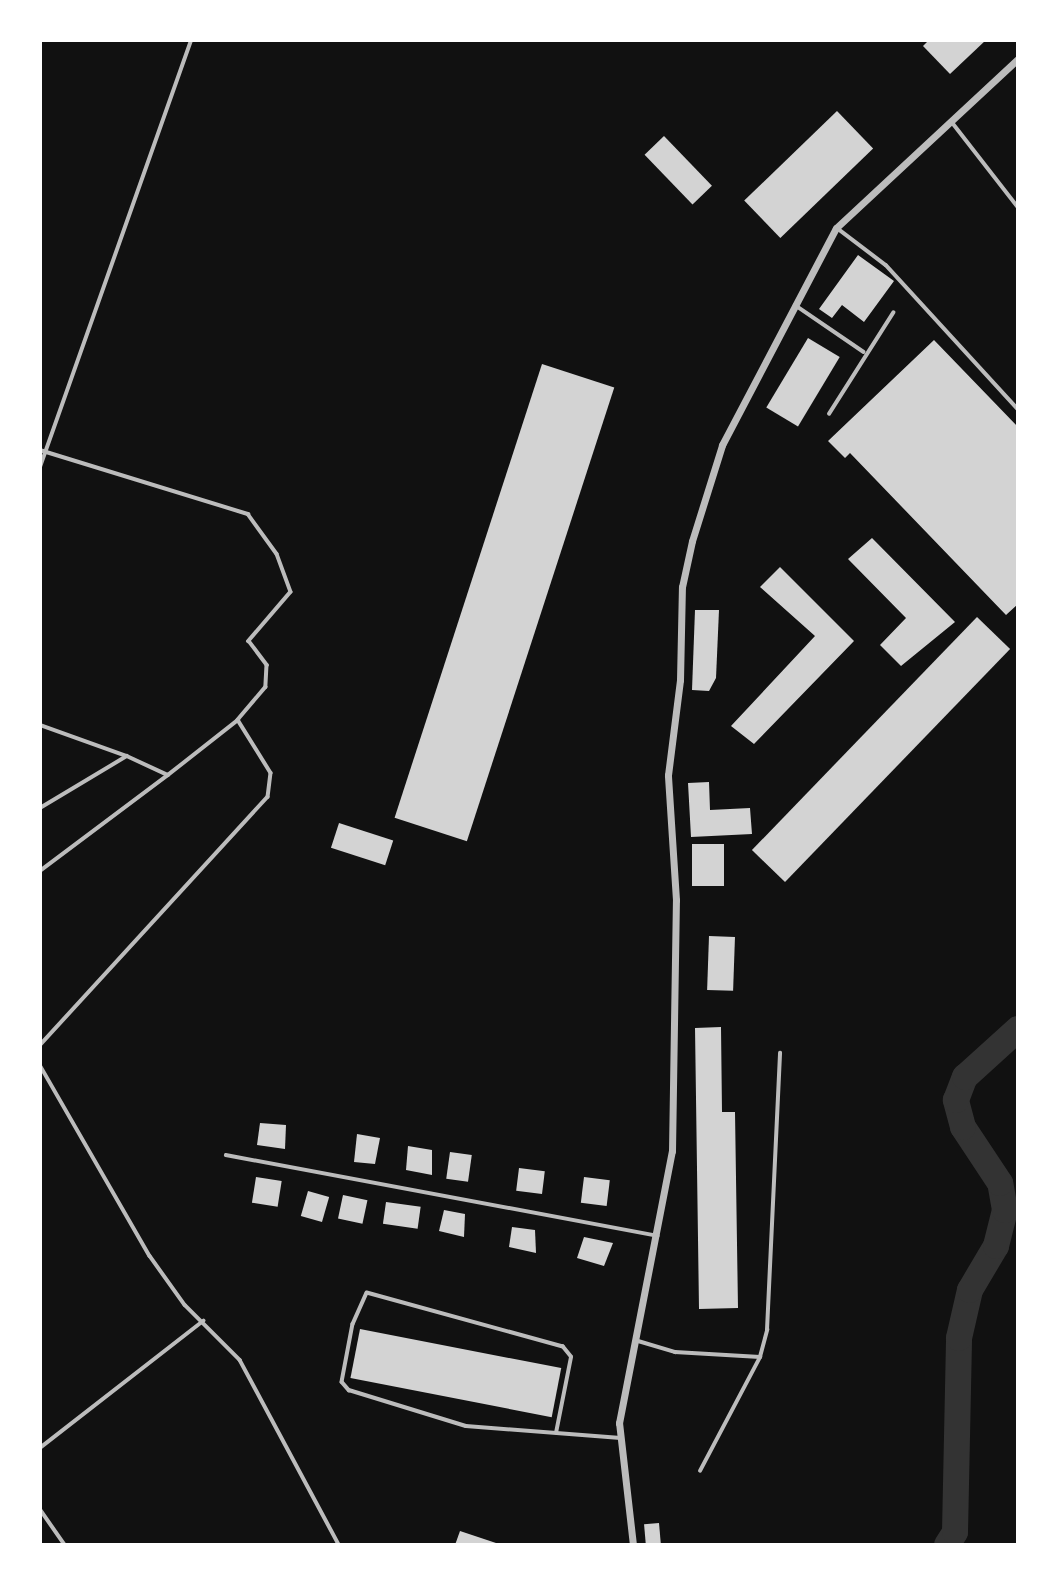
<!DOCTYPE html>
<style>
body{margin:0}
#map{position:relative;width:1058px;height:1585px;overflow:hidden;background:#111;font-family:"Exo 2",sans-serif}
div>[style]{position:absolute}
.river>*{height:26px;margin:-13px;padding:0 13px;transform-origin:13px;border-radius:13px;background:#333}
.building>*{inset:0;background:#d3d3d3;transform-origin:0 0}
.service>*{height:3.5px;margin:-1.75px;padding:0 1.75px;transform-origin:1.75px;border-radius:1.75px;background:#bcbcbc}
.minor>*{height:7px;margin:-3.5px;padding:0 3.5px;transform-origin:3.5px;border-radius:3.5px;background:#bcbcbc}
span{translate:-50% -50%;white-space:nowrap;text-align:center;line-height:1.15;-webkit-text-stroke:5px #fff;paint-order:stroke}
.frame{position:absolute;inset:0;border:42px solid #fff;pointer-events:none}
</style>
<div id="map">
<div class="river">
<div style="left:947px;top:1545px;width:15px;rotate:-58deg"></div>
<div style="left:955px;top:1532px;width:194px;rotate:-88.8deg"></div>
<div style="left:959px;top:1338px;width:49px;rotate:-77.1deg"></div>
<div style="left:970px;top:1290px;width:51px;rotate:-59.4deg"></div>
<div style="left:996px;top:1246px;width:37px;rotate:-76deg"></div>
<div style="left:1005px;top:1210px;width:27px;rotate:-100deg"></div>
<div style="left:1000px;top:1183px;width:67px;rotate:-123.5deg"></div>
<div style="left:963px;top:1127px;width:28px;rotate:-105deg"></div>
<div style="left:956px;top:1100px;width:25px;rotate:-69deg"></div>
<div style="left:965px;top:1077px;width:72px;rotate:-42.2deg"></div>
</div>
<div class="building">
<div style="clip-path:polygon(929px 40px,986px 40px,950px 74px,923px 46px)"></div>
<div style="left:837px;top:111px;width:52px;height:129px;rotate:46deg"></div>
<div style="left:664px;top:136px;width:69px;height:27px;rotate:46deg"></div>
<div style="clip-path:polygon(858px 255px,894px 281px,864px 322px,842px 305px,832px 318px,819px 309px)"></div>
<div style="left:808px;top:338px;width:37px;height:81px;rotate:31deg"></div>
<div style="clip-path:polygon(934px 340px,1018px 427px,1018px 604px,1006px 615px,850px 453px,845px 458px,828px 441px)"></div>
<div style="left:542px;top:364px;width:76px;height:477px;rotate:18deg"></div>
<div style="clip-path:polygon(872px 538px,955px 622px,901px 666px,880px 645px,906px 618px,848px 559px)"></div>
<div style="clip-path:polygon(780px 567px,854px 641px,754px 744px,731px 726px,815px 636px,760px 587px)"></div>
<div style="clip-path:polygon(695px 610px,719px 610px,716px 678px,709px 691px,692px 690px)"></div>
<div style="left:977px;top:617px;width:46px;height:324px;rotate:44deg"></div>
<div style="clip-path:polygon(709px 782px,710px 810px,750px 808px,752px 834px,691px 837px,688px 783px)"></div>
<div style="left:339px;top:823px;width:57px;height:26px;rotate:18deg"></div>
<div style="left:692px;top:844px;width:32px;height:42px"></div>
<div style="left:709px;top:936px;width:26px;height:54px;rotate:2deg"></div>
<div style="clip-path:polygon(721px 1027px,722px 1112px,735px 1112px,738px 1308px,699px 1309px,695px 1028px)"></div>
<div style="clip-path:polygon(260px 1123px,286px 1125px,285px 1149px,257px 1145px)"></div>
<div style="clip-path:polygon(357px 1134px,380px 1138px,375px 1164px,354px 1162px)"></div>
<div style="clip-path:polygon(408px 1146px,432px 1150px,432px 1175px,406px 1170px)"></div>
<div style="left:450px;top:1152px;width:22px;height:27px;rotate:8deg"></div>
<div style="left:519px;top:1168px;width:26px;height:23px;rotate:7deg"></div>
<div style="left:256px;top:1177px;width:26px;height:26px;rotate:9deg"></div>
<div style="left:584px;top:1177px;width:26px;height:26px;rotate:7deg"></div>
<div style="left:308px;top:1191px;width:22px;height:26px;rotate:16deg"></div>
<div style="left:343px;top:1195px;width:25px;height:24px;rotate:12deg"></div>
<div style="left:386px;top:1202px;width:35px;height:22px;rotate:8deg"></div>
<div style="clip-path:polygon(444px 1210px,465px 1214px,464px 1237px,439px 1231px)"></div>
<div style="clip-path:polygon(512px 1227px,535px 1230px,536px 1253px,509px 1247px)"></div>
<div style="clip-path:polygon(584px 1237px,613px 1243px,604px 1266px,577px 1258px)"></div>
<div style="left:360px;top:1329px;width:205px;height:50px;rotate:11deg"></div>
<div style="left:659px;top:1523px;width:22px;height:15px;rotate:85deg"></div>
<div style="clip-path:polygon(460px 1531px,499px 1544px,499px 1545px,455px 1545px)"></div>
</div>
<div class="service">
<div style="left:952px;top:122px;width:108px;rotate:52.2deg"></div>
<div style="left:837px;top:228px;width:61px;rotate:37.1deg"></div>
<div style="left:886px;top:265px;width:195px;rotate:47.5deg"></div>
<div style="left:795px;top:305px;width:83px;rotate:34.3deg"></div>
<div style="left:829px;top:414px;width:120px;rotate:-57.6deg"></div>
<div style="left:40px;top:450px;width:218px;rotate:17.1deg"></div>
<div style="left:248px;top:514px;width:49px;rotate:54.1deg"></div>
<div style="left:277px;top:554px;width:40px;rotate:69.8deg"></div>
<div style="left:291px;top:592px;width:65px;rotate:130.6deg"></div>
<div style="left:249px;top:641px;width:30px;rotate:53deg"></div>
<div style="left:267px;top:665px;width:22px;rotate:93deg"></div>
<div style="left:266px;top:687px;width:43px;rotate:130.3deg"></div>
<div style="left:238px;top:720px;width:62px;rotate:58.1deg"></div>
<div style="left:271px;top:773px;width:24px;rotate:97deg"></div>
<div style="left:268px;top:797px;width:338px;rotate:132.5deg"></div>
<div style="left:40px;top:467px;width:453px;rotate:-70.5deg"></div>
<div style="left:40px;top:725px;width:92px;rotate:19.6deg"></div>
<div style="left:40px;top:808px;width:101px;rotate:-30.9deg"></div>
<div style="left:127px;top:756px;width:45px;rotate:24.9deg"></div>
<div style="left:168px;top:775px;width:89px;rotate:-38.2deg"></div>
<div style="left:40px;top:871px;width:160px;rotate:-36.9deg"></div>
<div style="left:40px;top:1065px;width:220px;rotate:60.1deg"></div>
<div style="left:150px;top:1256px;width:60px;rotate:54.5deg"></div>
<div style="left:185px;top:1305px;width:78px;rotate:45deg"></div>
<div style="left:240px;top:1360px;width:210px;rotate:61.8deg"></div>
<div style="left:226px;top:1155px;width:439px;rotate:10.6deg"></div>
<div style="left:635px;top:1340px;width:42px;rotate:16.7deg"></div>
<div style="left:675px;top:1352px;width:85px;rotate:3.4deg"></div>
<div style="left:556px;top:1433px;width:77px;rotate:-78.8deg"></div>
<div style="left:571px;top:1357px;width:13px;rotate:-129deg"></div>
<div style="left:563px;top:1347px;width:203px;rotate:-164.6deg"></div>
<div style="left:367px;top:1293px;width:34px;rotate:114deg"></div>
<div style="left:353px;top:1324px;width:59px;rotate:100.7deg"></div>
<div style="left:342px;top:1382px;width:11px;rotate:49deg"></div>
<div style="left:349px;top:1390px;width:122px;rotate:17.1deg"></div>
<div style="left:466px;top:1426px;width:155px;rotate:4.4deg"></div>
<div style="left:40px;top:1448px;width:207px;rotate:-37.9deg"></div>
<div style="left:700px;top:1471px;width:129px;rotate:-62.2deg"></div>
<div style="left:760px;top:1357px;width:28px;rotate:-75deg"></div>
<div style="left:767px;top:1330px;width:277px;rotate:-87.3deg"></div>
<div style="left:40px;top:1509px;width:44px;rotate:55.2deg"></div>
</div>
<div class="minor">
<div style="left:633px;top:1545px;width:123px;rotate:-96.5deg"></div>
<div style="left:619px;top:1423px;width:277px;rotate:-79deg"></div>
<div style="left:672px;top:1151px;width:251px;rotate:-89.1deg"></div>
<div style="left:676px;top:900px;width:125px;rotate:-93.7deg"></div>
<div style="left:668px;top:775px;width:96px;rotate:-82.8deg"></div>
<div style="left:680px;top:680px;width:93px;rotate:-88.8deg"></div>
<div style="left:682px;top:587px;width:47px;rotate:-77.7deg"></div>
<div style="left:692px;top:541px;width:101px;rotate:-72.6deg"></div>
<div style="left:722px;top:445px;width:245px;rotate:-62.3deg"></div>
<div style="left:836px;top:228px;width:248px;rotate:-42.9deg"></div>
</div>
<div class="frame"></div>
</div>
